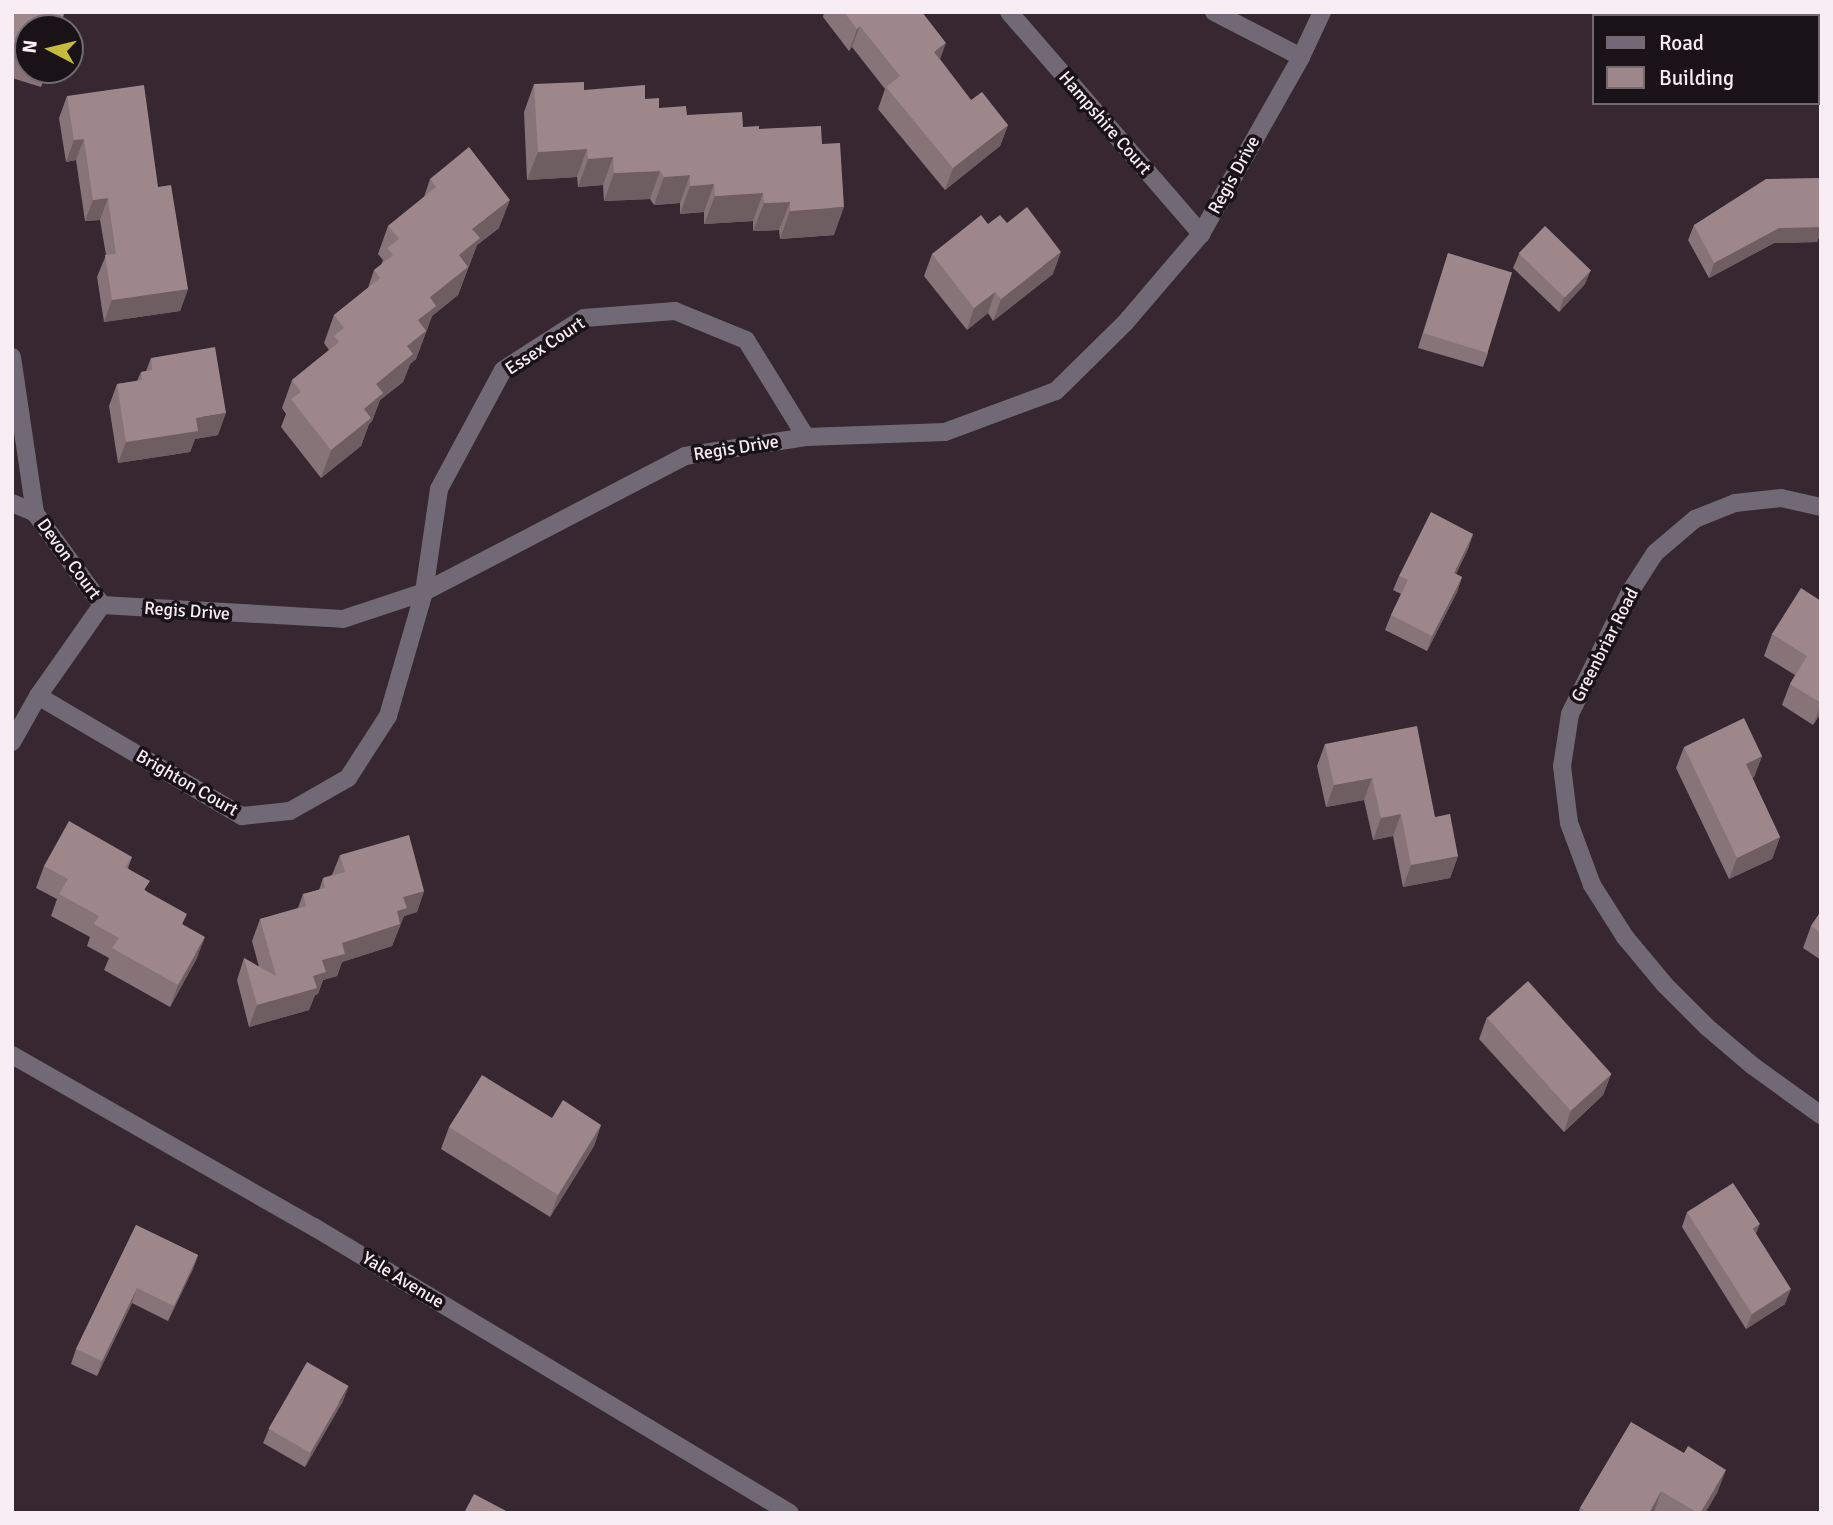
<!DOCTYPE html>
<style>
body{margin:0}
#map{position:relative;width:1833px;height:1525px;overflow:hidden;background:#362731;font-family:Signika,sans-serif}
div>[style]{position:absolute}
.minor>*{height:18px;margin:-9px;padding:0 9px;transform-origin:9px;border-radius:9px;background:#726976}
.tertiary>*{height:18px;margin:-9px;padding:0 9px;transform-origin:9px;border-radius:9px;background:#726976}
.wall>*{inset:0;background:#877478}
.shaded-wall>*{inset:0;background:#6e5e61}
.building>*{inset:0;background:#9d878b;transform-origin:0 0}
span{translate:-50% -50%;white-space:nowrap;text-align:center;line-height:1.15;-webkit-text-stroke:7px #191317;paint-order:stroke}
.street-label{font-size:18px;color:#f7edf3}
.frame{position:absolute;inset:0;border:14px solid #f7edf3;pointer-events:none}
.legend{position:absolute;left:1592px;top:14px;width:228px;height:91px;box-sizing:border-box;background:#191317;border:2px solid #726a6f;margin:0;padding:9px 12px;list-style:none;font-size:21px;color:#f7edf3}
.legend li{display:flex;align-items:center;gap:14px;height:35px}
.legend b{width:35px;border:2px solid #726a6f}
.north{position:absolute;left:14px;top:14px;width:70px;height:70px;box-sizing:border-box;background:#191317;border:2px solid #726a6f;border-radius:50%;rotate:277deg;font-size:19px;font-weight:700;line-height:28px;text-align:center;color:#f7edf3}
.north::after{content:'';display:block;margin:auto;width:24px;height:32px;background:#c5bc3d;clip-path:polygon(50% 0,100% 100%,50% 72%,0 100%)}
</style>
<div id="map">
<div class="minor">
<div style="left:1009px;top:12px;width:294px;rotate:49.1deg"></div>
<div style="left:1214px;top:12px;width:98px;rotate:27.3deg"></div>
<div style="left:12px;top:357px;width:158px;rotate:81.6deg"></div>
<div style="left:35px;top:513px;width:114px;rotate:53.9deg"></div>
<div style="left:12px;top:503px;width:25px;rotate:23deg"></div>
<div style="left:1821px;top:507px;width:41px;rotate:-167.3deg"></div>
<div style="left:1781px;top:498px;width:46px;rotate:173.8deg"></div>
<div style="left:1735px;top:503px;width:43px;rotate:158.2deg"></div>
<div style="left:1695px;top:519px;width:52px;rotate:139.6deg"></div>
<div style="left:1655px;top:553px;width:46px;rotate:122.7deg"></div>
<div style="left:1630px;top:592px;width:136px;rotate:116.2deg"></div>
<div style="left:1570px;top:714px;width:53px;rotate:98.7deg"></div>
<div style="left:1562px;top:766px;width:57px;rotate:83deg"></div>
<div style="left:1569px;top:823px;width:66px;rotate:69.6deg"></div>
<div style="left:1592px;top:885px;width:62px;rotate:57.6deg"></div>
<div style="left:1625px;top:937px;width:62px;rotate:50.2deg"></div>
<div style="left:1665px;top:985px;width:59px;rotate:45deg"></div>
<div style="left:1707px;top:1027px;width:60px;rotate:40.3deg"></div>
<div style="left:1753px;top:1066px;width:84px;rotate:35.8deg"></div>
<div style="left:38px;top:696px;width:237px;rotate:30.5deg"></div>
<div style="left:242px;top:816px;width:48px;rotate:-5.9deg"></div>
<div style="left:290px;top:811px;width:67px;rotate:-29.6deg"></div>
<div style="left:348px;top:778px;width:74px;rotate:-57.2deg"></div>
<div style="left:388px;top:716px;width:129px;rotate:-73.8deg"></div>
<div style="left:424px;top:592px;width:104px;rotate:-81.7deg"></div>
<div style="left:439px;top:489px;width:135px;rotate:-61.7deg"></div>
<div style="left:503px;top:370px;width:96px;rotate:-32.7deg"></div>
<div style="left:584px;top:318px;width:91px;rotate:-4.4deg"></div>
<div style="left:675px;top:311px;width:77px;rotate:22.2deg"></div>
<div style="left:746px;top:340px;width:114px;rotate:58.3deg"></div>
<div style="left:12px;top:742px;width:53px;rotate:-60.5deg"></div>
<div style="left:38px;top:696px;width:111px;rotate:-54.9deg"></div>
<div style="left:102px;top:605px;width:241px;rotate:3.3deg"></div>
<div style="left:343px;top:619px;width:85px;rotate:-18.4deg"></div>
<div style="left:424px;top:592px;width:294px;rotate:-27.5deg"></div>
<div style="left:685px;top:456px;width:122px;rotate:-8.9deg"></div>
<div style="left:806px;top:437px;width:139px;rotate:-2.1deg"></div>
<div style="left:945px;top:432px;width:118px;rotate:-20.3deg"></div>
<div style="left:1056px;top:391px;width:97px;rotate:-44.6deg"></div>
<div style="left:1125px;top:323px;width:117px;rotate:-49.5deg"></div>
<div style="left:1201px;top:234px;width:203px;rotate:-60.5deg"></div>
<div style="left:1301px;top:57px;width:50px;rotate:-65deg"></div>
</div>
<div class="tertiary">
<div style="left:12px;top:1055px;width:348px;rotate:29.7deg"></div>
<div style="left:314px;top:1227px;width:555px;rotate:31deg"></div>
</div>
<div class="wall">
<div style="clip-path:polygon(12px 12px,28px 28px,28px 70px,48px 70px,41px 87px,12px 78px)"></div>
<div style="clip-path:polygon(824px 12px,922px 12px,940px 59px,971px 100px,1008px 125px,1000px 146px,945px 190px,878px 109px,885px 89px,852px 47px,849px 51px,823px 17px)"></div>
<div style="clip-path:polygon(534px 84px,645px 99px,659px 108px,687px 115px,743px 127px,759px 129px,822px 144px,834px 235px,780px 239px,779px 230px,753px 231px,753px 221px,704px 224px,704px 212px,680px 214px,680px 203px,654px 205px,650px 199px,604px 201px,603px 185px,578px 187px,577px 177px,527px 180px,524px 112px)"></div>
<div style="clip-path:polygon(67px 96px,158px 187px,188px 289px,180px 311px,104px 322px,97px 277px,106px 255px,100px 220px,85px 221px,76px 160px,66px 162px,59px 118px)"></div>
<div style="clip-path:polygon(1821px 178px,1821px 232px,1817px 242px,1774px 243px,1709px 278px,1688px 240px,1694px 225px)"></div>
<div style="clip-path:polygon(430px 179px,499px 228px,477px 245px,458px 295px,432px 316px,416px 359px,410px 364px,403px 382px,380px 400px,372px 421px,369px 424px,361px 446px,321px 478px,281px 427px,286px 414px,282px 408px,292px 380px,329px 350px,324px 343px,334px 315px,368px 288px,374px 270px,381px 265px,383px 260px,378px 254px,388px 226px,424px 197px)"></div>
<div style="clip-path:polygon(988px 224px,1053px 274px,993px 321px,988px 313px,967px 330px,924px 276px,932px 254px)"></div>
<div style="clip-path:polygon(1448px 253px,1488px 353px,1483px 367px,1418px 348px)"></div>
<div style="clip-path:polygon(1519px 254px,1585px 284px,1559px 312px,1513px 268px)"></div>
<div style="clip-path:polygon(151px 358px,218px 435px,195px 439px,190px 452px,118px 463px,109px 406px,117px 384px,137px 381px,141px 372px,146px 371px)"></div>
<div style="clip-path:polygon(1473px 534px,1468px 549px,1456px 574px,1462px 577px,1457px 592px,1427px 651px,1385px 630px,1391px 615px,1401px 594px,1393px 590px,1399px 576px)"></div>
<div style="clip-path:polygon(1821px 601px,1821px 713px,1813px 725px,1782px 705px,1790px 684px,1795px 675px,1764px 656px,1772px 634px)"></div>
<div style="clip-path:polygon(1325px 744px,1435px 817px,1458px 856px,1450px 878px,1403px 887px,1393px 836px,1373px 840px,1364px 800px,1326px 807px,1317px 766px)"></div>
<div style="clip-path:polygon(1684px 747px,1762px 756px,1754px 777px,1752px 778px,1780px 837px,1772px 859px,1729px 879px,1676px 768px)"></div>
<div style="clip-path:polygon(340px 855px,424px 891px,417px 912px,404px 916px,392px 946px,342px 962px,337px 976px,323px 980px,318px 994px,315px 995px,309px 1010px,249px 1027px,237px 980px,244px 958px,259px 967px,252px 941px,260px 919px,298px 908px,303px 894px,319px 890px,323px 878px,332px 875px)"></div>
<div style="clip-path:polygon(132px 857px,128px 868px,146px 891px,183px 924px,197px 958px,170px 1007px,104px 970px,109px 958px,87px 946px,90px 937px,51px 916px,57px 899px,36px 888px,44px 866px)"></div>
<div style="clip-path:polygon(1821px 911px,1821px 960px,1803px 948px,1811px 926px)"></div>
<div style="clip-path:polygon(1487px 1017px,1611px 1074px,1603px 1095px,1564px 1132px,1479px 1039px)"></div>
<div style="clip-path:polygon(601px 1125px,594px 1146px,550px 1217px,441px 1149px,449px 1127px)"></div>
<div style="clip-path:polygon(1687px 1212px,1756px 1234px,1785px 1304px,1746px 1329px,1682px 1227px)"></div>
<div style="clip-path:polygon(136px 1225px,198px 1255px,193px 1269px,168px 1321px,132px 1303px,97px 1376px,71px 1364px,76px 1349px)"></div>
<div style="clip-path:polygon(343px 1401px,305px 1467px,263px 1443px,269px 1429px)"></div>
<div style="clip-path:polygon(1631px 1422px,1718px 1491px,1705px 1513px,1578px 1513px,1580px 1508px)"></div>
</div>
<div class="shaded-wall">
<div style="clip-path:polygon(860px 26px,852px 47px,849px 51px,857px 29px)"></div>
<div style="clip-path:polygon(946px 43px,938px 65px,934px 52px)"></div>
<div style="clip-path:polygon(1008px 125px,1000px 146px,945px 190px,953px 168px)"></div>
<div style="clip-path:polygon(84px 139px,76px 160px,66px 162px,74px 140px)"></div>
<div style="clip-path:polygon(587px 149px,577px 177px,527px 180px,538px 152px)"></div>
<div style="clip-path:polygon(613px 157px,603px 185px,578px 187px,588px 159px)"></div>
<div style="clip-path:polygon(660px 171px,650px 199px,604px 201px,614px 173px)"></div>
<div style="clip-path:polygon(690px 175px,680px 203px,654px 205px,664px 177px)"></div>
<div style="clip-path:polygon(714px 184px,704px 212px,680px 214px,690px 186px)"></div>
<div style="clip-path:polygon(763px 193px,753px 221px,704px 224px,715px 196px)"></div>
<div style="clip-path:polygon(108px 198px,100px 220px,85px 221px,93px 200px)"></div>
<div style="clip-path:polygon(510px 200px,499px 228px,477px 245px,469px 266px,448px 283px,459px 255px,472px 229px)"></div>
<div style="clip-path:polygon(790px 202px,779px 230px,753px 231px,764px 203px)"></div>
<div style="clip-path:polygon(844px 207px,834px 235px,780px 239px,790px 211px)"></div>
<div style="clip-path:polygon(1821px 227px,1821px 232px,1817px 242px,1774px 243px,1709px 278px,1714px 263px,1779px 228px)"></div>
<div style="clip-path:polygon(1061px 252px,1053px 274px,993px 321px,1001px 299px)"></div>
<div style="clip-path:polygon(468px 267px,458px 295px,432px 316px,416px 359px,410px 364px,403px 382px,380px 400px,372px 421px,369px 424px,361px 446px,321px 478px,331px 450px,364px 409px,376px 384px,418px 320px,430px 297px)"></div>
<div style="clip-path:polygon(1591px 270px,1585px 284px,1559px 312px,1564px 297px)"></div>
<div style="clip-path:polygon(188px 289px,180px 311px,104px 322px,112px 300px)"></div>
<div style="clip-path:polygon(995px 292px,988px 313px,967px 330px,974px 308px)"></div>
<div style="clip-path:polygon(226px 413px,218px 435px,195px 439px,190px 452px,118px 463px,126px 442px,196px 418px)"></div>
<div style="clip-path:polygon(1473px 534px,1468px 549px,1449px 588px,1454px 573px)"></div>
<div style="clip-path:polygon(1462px 577px,1457px 592px,1427px 651px,1432px 636px)"></div>
<div style="clip-path:polygon(1821px 705px,1821px 713px,1813px 725px)"></div>
<div style="clip-path:polygon(1762px 756px,1754px 777px,1738px 785px,1746px 764px)"></div>
<div style="clip-path:polygon(1372px 778px,1364px 800px,1326px 807px,1334px 785px)"></div>
<div style="clip-path:polygon(1401px 814px,1393px 836px,1373px 840px,1381px 818px)"></div>
<div style="clip-path:polygon(1780px 837px,1772px 859px,1729px 879px,1737px 858px)"></div>
<div style="clip-path:polygon(1458px 856px,1450px 878px,1403px 887px,1411px 865px)"></div>
<div style="clip-path:polygon(424px 891px,417px 912px,404px 916px,392px 946px,342px 962px,337px 976px,323px 980px,318px 994px,315px 995px,309px 1010px,249px 1027px,257px 1005px,313px 976px,322px 960px,342px 943px,397px 911px,403px 897px)"></div>
<div style="clip-path:polygon(205px 937px,197px 958px,170px 1007px,178px 985px)"></div>
<div style="clip-path:polygon(1611px 1074px,1603px 1095px,1564px 1132px,1571px 1110px)"></div>
<div style="clip-path:polygon(601px 1125px,594px 1146px,550px 1217px,558px 1195px)"></div>
<div style="clip-path:polygon(1760px 1224px,1754px 1239px,1753px 1229px)"></div>
<div style="clip-path:polygon(198px 1255px,193px 1269px,168px 1321px,174px 1306px)"></div>
<div style="clip-path:polygon(137px 1288px,132px 1303px,97px 1376px,102px 1361px)"></div>
<div style="clip-path:polygon(1791px 1289px,1785px 1304px,1746px 1329px,1752px 1314px)"></div>
<div style="clip-path:polygon(349px 1386px,343px 1401px,305px 1467px,311px 1452px)"></div>
<div style="clip-path:polygon(1726px 1470px,1718px 1491px,1705px 1513px,1700px 1513px)"></div>
<div style="clip-path:polygon(1661px 1491px,1654px 1513px,1649px 1513px)"></div>
</div>
<div class="building">
<div style="clip-path:polygon(12px 12px,56px 12px,64px 14px,60px 28px,28px 28px,28px 59px,12px 54px,13px 40px,12px 39px)"></div>
<div style="clip-path:polygon(844px 12px,922px 12px,946px 43px,934px 52px,971px 100px,982px 92px,1008px 125px,953px 168px,886px 87px,900px 76px,860px 26px,857px 29px)"></div>
<div style="clip-path:polygon(584px 82px,584px 90px,645px 85px,645px 99px,659px 98px,659px 108px,686px 106px,687px 115px,742px 112px,743px 127px,759px 126px,759px 129px,821px 126px,822px 144px,840px 143px,844px 207px,790px 211px,790px 202px,764px 203px,763px 193px,715px 196px,714px 184px,690px 186px,690px 175px,664px 177px,660px 171px,614px 173px,613px 157px,588px 159px,587px 149px,538px 152px,534px 84px)"></div>
<div style="clip-path:polygon(144px 85px,158px 187px,171px 185px,188px 289px,112px 300px,105px 255px,116px 254px,108px 198px,93px 200px,84px 139px,74px 140px,67px 96px)"></div>
<div style="clip-path:polygon(469px 147px,510px 200px,472px 229px,480px 238px,459px 255px,468px 267px,430px 297px,436px 306px,418px 320px,426px 331px,407px 346px,413px 354px,376px 384px,383px 393px,364px 409px,371px 418px,331px 450px,291px 399px,301px 392px,292px 380px,339px 342px,334px 336px,344px 328px,334px 315px,380px 278px,374px 270px,393px 255px,387px 248px,399px 239px,388px 226px,436px 187px,430px 179px)"></div>
<div style="clip-path:polygon(1821px 178px,1821px 227px,1779px 228px,1714px 263px,1694px 225px,1766px 179px)"></div>
<div style="clip-path:polygon(1027px 207px,1061px 252px,1001px 299px,995px 292px,974px 308px,932px 254px,981px 215px,988px 224px,1000px 215px,1007px 223px)"></div>
<div style="left:1545px;top:226px;width:64px;height:38px;rotate:44deg"></div>
<div style="left:1448px;top:253px;width:67px;height:84px;rotate:17deg"></div>
<div style="clip-path:polygon(215px 347px,226px 413px,196px 418px,198px 431px,126px 442px,117px 384px,142px 380px,141px 372px,152px 370px,151px 358px)"></div>
<div style="clip-path:polygon(1431px 512px,1473px 534px,1454px 573px,1462px 577px,1432px 636px,1391px 615px,1408px 580px,1399px 576px)"></div>
<div style="clip-path:polygon(1801px 588px,1821px 601px,1821px 703px,1790px 684px,1807px 656px,1772px 634px)"></div>
<div style="clip-path:polygon(1744px 718px,1762px 756px,1746px 764px,1780px 837px,1737px 858px,1684px 747px)"></div>
<div style="clip-path:polygon(1417px 726px,1435px 817px,1450px 814px,1458px 856px,1411px 865px,1401px 814px,1381px 818px,1372px 778px,1334px 785px,1325px 744px)"></div>
<div style="clip-path:polygon(69px 821px,132px 857px,125px 867px,150px 881px,144px 890px,187px 914px,182px 924px,205px 937px,178px 985px,112px 948px,119px 938px,94px 924px,99px 916px,59px 894px,68px 879px,44px 866px)"></div>
<div style="clip-path:polygon(409px 835px,424px 891px,403px 897px,407px 908px,397px 911px,400px 924px,342px 943px,345px 954px,322px 960px,326px 972px,313px 976px,317px 988px,257px 1005px,244px 958px,276px 976px,260px 919px,306px 906px,303px 894px,325px 888px,323px 878px,345px 872px,340px 855px)"></div>
<div style="clip-path:polygon(1821px 911px,1821px 933px,1811px 926px)"></div>
<div style="left:1528px;top:981px;width:125px;height:55px;rotate:48deg"></div>
<div style="clip-path:polygon(482px 1075px,552px 1118px,563px 1100px,601px 1125px,558px 1195px,449px 1127px)"></div>
<div style="clip-path:polygon(1733px 1183px,1760px 1224px,1753px 1229px,1791px 1289px,1752px 1314px,1687px 1212px)"></div>
<div style="clip-path:polygon(136px 1225px,198px 1255px,174px 1306px,137px 1288px,102px 1361px,76px 1349px)"></div>
<div style="left:307px;top:1362px;width:48px;height:77px;rotate:30deg"></div>
<div style="clip-path:polygon(1631px 1422px,1684px 1453px,1688px 1446px,1726px 1470px,1700px 1513px,1698px 1513px,1661px 1491px,1649px 1513px,1588px 1513px,1580px 1508px)"></div>
<div style="clip-path:polygon(474px 1494px,510px 1513px,464px 1513px)"></div>
</div>
<div class="street-label">
<span style="left:1105px;top:123px;rotate:49deg">Hampshire Court</span>
<span style="left:1234px;top:175px;rotate:-61deg">Regis Drive</span>
<span style="left:545px;top:346px;rotate:-33deg">Essex Court</span>
<span style="left:736px;top:448px;rotate:-9deg">Regis Drive</span>
<span style="left:69px;top:559px;rotate:54deg">Devon Court</span>
<span style="left:187px;top:611px;rotate:4deg">Regis Drive</span>
<span style="left:1605px;top:645px;rotate:-63deg">Greenbriar Road</span>
<span style="left:187px;top:783px;rotate:30deg">Brighton Court</span>
<span style="left:403px;top:1280px;rotate:31deg">Yale Avenue</span>
</div>
<div class="frame"></div>
<ul class="legend">
<li><b style="height:9px;background:#726976"></b>Road</li>
<li><b style="height:19px;background:#9d878b"></b>Building</li>
</ul>
<div class="north">N</div>
</div>
